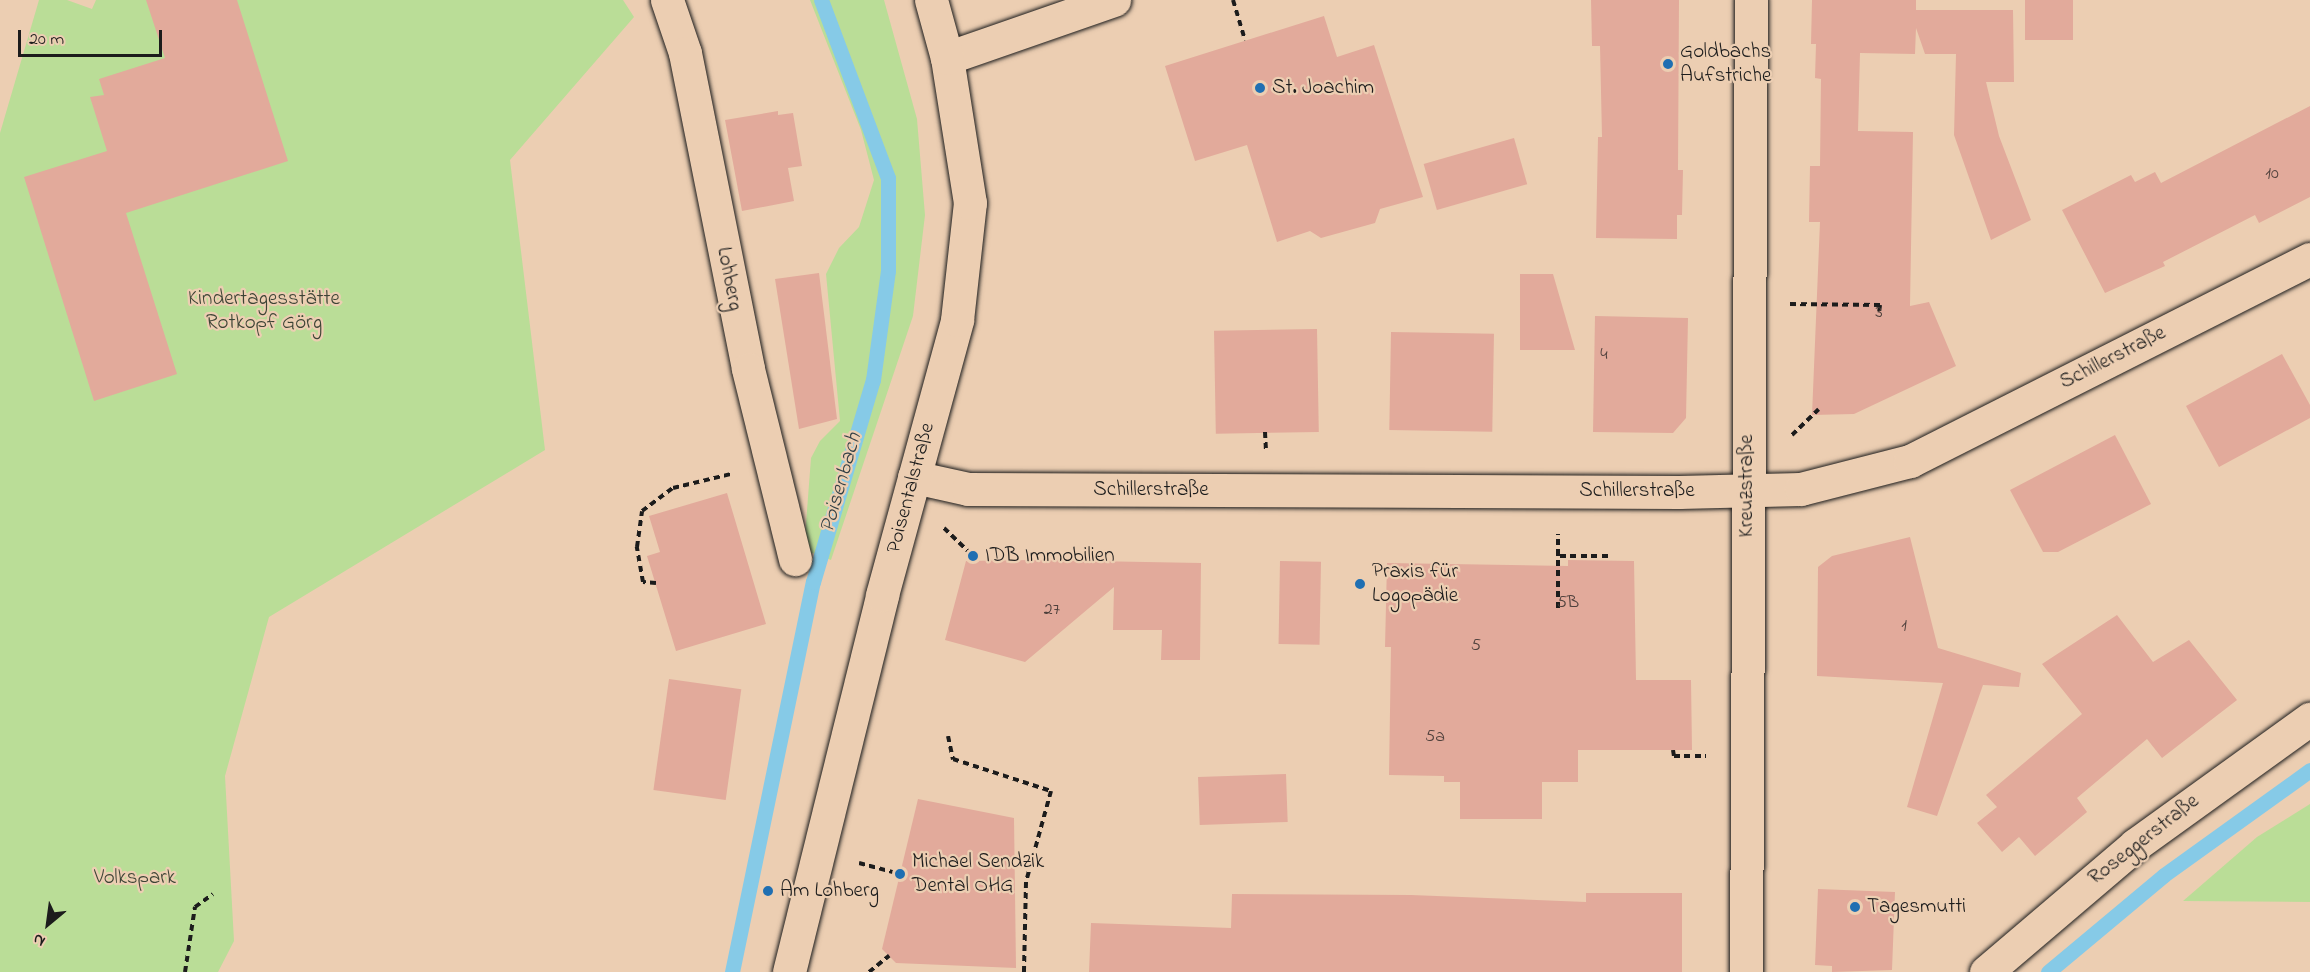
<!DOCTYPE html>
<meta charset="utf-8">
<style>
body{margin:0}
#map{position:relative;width:2310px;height:972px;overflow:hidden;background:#ecceb2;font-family:"Indie Flower",sans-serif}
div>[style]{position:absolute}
.green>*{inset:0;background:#badd97}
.stream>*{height:15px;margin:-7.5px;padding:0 7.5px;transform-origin:7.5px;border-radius:7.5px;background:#86cae7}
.building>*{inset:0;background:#e2aa9b;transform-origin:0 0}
.path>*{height:4px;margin-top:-2px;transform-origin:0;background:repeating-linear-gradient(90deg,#1c1c1c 0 6px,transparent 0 10.5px)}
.roads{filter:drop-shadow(0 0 2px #1c1c1c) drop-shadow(0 0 2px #1c1c1c)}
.minor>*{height:33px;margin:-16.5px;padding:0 16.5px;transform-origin:16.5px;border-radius:16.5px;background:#ecceb2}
.secondary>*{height:33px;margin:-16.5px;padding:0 16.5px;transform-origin:16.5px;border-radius:16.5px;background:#ecceb2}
.dots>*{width:16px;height:16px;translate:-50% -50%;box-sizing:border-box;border:3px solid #ecceb2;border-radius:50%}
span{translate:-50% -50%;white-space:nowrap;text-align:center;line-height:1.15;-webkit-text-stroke:4.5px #ecceb2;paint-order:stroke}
.number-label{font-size:18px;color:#4e403c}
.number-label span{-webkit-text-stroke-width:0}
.poi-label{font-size:21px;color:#1c1c1c}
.left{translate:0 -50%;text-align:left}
.street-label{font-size:21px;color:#1c1c1c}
.park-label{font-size:21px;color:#3c4335}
.water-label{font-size:22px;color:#313f45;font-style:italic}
.north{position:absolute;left:18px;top:894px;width:60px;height:60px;-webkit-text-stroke:4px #ecceb2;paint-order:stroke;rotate:209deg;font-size:16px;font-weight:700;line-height:24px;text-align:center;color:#1c1c1c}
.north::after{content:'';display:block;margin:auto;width:21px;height:27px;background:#1c1c1c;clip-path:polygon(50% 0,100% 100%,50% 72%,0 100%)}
.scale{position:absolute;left:18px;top:30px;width:144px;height:27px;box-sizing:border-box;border:3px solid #1c1c1c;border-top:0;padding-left:8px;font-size:18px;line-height:21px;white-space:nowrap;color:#1c1c1c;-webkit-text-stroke:4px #ecceb2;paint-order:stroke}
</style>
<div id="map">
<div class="green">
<div style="clip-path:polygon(39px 0,67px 0,92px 9px,96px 0,623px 0,634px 17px,510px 160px,545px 450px,269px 617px,225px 776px,234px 941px,218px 972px,0 972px,0 133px)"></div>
<div style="clip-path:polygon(810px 0,884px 0,917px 119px,925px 215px,913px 316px,831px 560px,804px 550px,811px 458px,820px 441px,840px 421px,826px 274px,839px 248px,859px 227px,874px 180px,861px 130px)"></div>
<div style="clip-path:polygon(2310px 804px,2310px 902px,2183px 901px,2257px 837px)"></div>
</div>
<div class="stream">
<div style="left:732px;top:972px;width:398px;rotate:-78.3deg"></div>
<div style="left:813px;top:582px;width:211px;rotate:-73.5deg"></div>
<div style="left:873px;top:380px;width:110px;rotate:-82.2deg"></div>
<div style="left:888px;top:271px;width:93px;rotate:-90deg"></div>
<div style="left:888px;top:178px;width:190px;rotate:-110.6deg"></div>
<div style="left:2048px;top:972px;width:151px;rotate:-39.9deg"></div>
<div style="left:2164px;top:875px;width:180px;rotate:-35.7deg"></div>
</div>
<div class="building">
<div style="clip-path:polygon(146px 0,237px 0,288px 161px,126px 213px,177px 374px,94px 401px,24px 177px,107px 151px,90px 97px,104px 95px,99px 79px,165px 58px)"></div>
<div style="clip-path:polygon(1591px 0,1679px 0,1678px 170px,1683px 170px,1682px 215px,1677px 215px,1677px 239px,1596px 238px,1598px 137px,1602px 137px,1600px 46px,1592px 46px)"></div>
<div style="clip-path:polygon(1812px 0,1916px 0,1916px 10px,2013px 10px,2014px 82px,1986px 82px,1999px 136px,2031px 220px,1991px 240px,1954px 135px,1956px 54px,1925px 54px,1916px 28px,1915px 54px,1860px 53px,1858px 131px,1913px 132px,1910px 306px,1929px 302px,1956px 366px,1854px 414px,1812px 415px,1820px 222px,1809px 222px,1810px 166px,1820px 166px,1821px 79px,1815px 78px,1816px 44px,1811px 44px)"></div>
<div style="left:2025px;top:0;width:48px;height:40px"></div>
<div style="clip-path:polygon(1324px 16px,1337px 57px,1374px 45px,1423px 197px,1380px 209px,1375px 223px,1321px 238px,1310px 231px,1277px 242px,1247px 145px,1195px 161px,1165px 66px)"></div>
<div style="clip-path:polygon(2310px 106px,2310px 197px,2259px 223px,2255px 215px,2163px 262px,2165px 266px,2105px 293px,2062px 210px,2131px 175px,2135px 182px,2155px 172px,2161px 183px)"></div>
<div style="clip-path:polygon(778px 111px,778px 115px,793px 113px,802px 166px,788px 168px,794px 201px,742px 211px,725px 120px)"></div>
<div style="left:1514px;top:138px;width:48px;height:94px;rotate:74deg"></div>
<div style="clip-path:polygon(819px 273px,837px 419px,799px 429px,775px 279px)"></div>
<div style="clip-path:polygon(1520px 274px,1553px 274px,1575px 350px,1520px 350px)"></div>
<div style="clip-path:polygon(1595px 316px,1688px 318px,1686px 418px,1673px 433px,1593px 432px)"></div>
<div style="left:1317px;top:329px;width:103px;height:103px;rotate:89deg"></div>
<div style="left:1391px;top:332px;width:103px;height:98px;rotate:1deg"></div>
<div style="clip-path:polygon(2282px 354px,2310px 405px,2310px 418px,2219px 467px,2186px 406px)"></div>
<div style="clip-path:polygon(2115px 435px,2151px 504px,2058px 552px,2043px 552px,2010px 490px)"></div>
<div style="clip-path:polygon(727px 493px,766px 624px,676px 651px,647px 556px,660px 552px,649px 516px)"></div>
<div style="clip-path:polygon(1910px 537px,1938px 648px,2021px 673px,2019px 687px,1983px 685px,1937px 816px,1907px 807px,1943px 683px,1817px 676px,1818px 567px,1832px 556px)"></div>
<div style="clip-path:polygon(1035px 560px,1201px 563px,1200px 660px,1161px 660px,1162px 630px,1113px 630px,1114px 587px,1025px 662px,945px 640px,966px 561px)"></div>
<div style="clip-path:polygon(1568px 560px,1634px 561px,1636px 680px,1691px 680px,1692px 750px,1578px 750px,1578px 782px,1542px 782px,1542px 819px,1460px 819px,1460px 782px,1444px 782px,1444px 776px,1389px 775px,1391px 647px,1385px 647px,1387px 563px,1568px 566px)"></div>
<div style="left:1280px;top:561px;width:41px;height:83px;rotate:1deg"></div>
<div style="clip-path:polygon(2117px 615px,2153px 662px,2189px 640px,2237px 700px,2162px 758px,2147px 739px,2077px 798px,2087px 812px,2035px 856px,2019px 837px,2002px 852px,1977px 823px,1997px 807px,1986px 795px,2082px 714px,2042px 664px)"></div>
<div style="left:669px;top:679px;width:73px;height:112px;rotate:8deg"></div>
<div style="left:1286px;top:774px;width:48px;height:88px;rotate:88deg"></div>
<div style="clip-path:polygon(918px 799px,1014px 818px,1016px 968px,896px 963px,882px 949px)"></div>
<div style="clip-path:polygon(1818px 889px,1895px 892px,1892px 970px,1832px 972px,1832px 966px,1815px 965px)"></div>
<div style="clip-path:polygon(1586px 893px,1682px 893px,1682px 972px,1089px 972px,1091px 923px,1231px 928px,1232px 894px,1411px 895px,1586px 902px)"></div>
</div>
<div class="path">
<div style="left:1233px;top:0;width:42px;rotate:73.3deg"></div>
<div style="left:1790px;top:304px;width:90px;rotate:0.6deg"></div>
<div style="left:1880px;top:305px;width:8px;rotate:97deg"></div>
<div style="left:1265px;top:432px;width:18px;rotate:87deg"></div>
<div style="left:1792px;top:435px;width:37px;rotate:-44deg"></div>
<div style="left:944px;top:528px;width:40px;rotate:44deg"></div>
<div style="left:1560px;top:556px;width:52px"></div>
<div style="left:656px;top:583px;width:13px;rotate:-176deg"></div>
<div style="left:643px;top:582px;width:36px;rotate:-100deg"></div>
<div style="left:637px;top:547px;width:36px;rotate:-82deg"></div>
<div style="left:642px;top:511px;width:39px;rotate:-37deg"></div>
<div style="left:673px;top:488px;width:60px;rotate:-13.6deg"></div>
<div style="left:1558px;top:608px;width:74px;rotate:-90deg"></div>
<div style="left:948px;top:736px;width:24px;rotate:78deg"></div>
<div style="left:953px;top:759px;width:103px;rotate:18.1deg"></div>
<div style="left:1051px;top:791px;width:94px;rotate:105.4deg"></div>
<div style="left:1026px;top:882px;width:90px;rotate:91.3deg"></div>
<div style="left:1673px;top:750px;width:6px;rotate:81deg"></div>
<div style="left:1674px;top:756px;width:32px"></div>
<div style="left:859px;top:863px;width:42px;rotate:15deg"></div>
<div style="left:185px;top:972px;width:66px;rotate:-81.3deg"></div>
<div style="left:195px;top:907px;width:22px;rotate:-36deg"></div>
<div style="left:869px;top:972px;width:26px;rotate:-39deg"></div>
</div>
<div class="roads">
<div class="minor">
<div style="left:667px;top:0;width:56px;rotate:71.2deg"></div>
<div style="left:685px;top:53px;width:322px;rotate:78.7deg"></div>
<div style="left:748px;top:369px;width:196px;rotate:76.1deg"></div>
<div style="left:947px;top:58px;width:177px;rotate:-19.2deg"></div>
<div style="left:914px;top:477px;width:55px;rotate:12.5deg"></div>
<div style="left:968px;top:489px;width:711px;rotate:0.24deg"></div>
<div style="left:1679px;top:492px;width:122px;rotate:-1.4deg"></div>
<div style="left:1801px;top:489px;width:113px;rotate:-14.4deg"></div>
<div style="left:1910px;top:461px;width:448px;rotate:-26.8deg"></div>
<div style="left:1746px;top:972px;width:972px;rotate:-89.71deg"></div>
<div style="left:1986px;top:972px;width:196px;rotate:-40.4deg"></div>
<div style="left:2135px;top:845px;width:216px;rotate:-35.8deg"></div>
</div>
<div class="secondary">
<div style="left:789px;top:972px;width:388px;rotate:-76.1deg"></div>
<div style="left:882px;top:595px;width:285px;rotate:-74.7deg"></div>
<div style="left:957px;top:320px;width:118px;rotate:-83.7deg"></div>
<div style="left:970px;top:203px;width:147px;rotate:-99deg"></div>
<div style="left:947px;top:58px;width:60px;rotate:-105.4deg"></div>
</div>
</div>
<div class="dots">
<div style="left:1668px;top:64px;background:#1f6fb2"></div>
<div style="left:1260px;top:88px;background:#1f6fb2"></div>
<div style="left:973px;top:556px;background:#1f6fb2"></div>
<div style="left:1360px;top:584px;background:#1f6fb2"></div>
<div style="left:900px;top:874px;background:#1f6fb2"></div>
<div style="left:768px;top:891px;background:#1f6fb2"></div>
<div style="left:1855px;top:907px;background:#1f6fb2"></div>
</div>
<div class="number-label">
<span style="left:2272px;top:174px">10</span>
<span style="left:1879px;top:313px">3</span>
<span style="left:1604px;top:355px">4</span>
<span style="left:1568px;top:603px">5B</span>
<span style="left:1052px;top:610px">27</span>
<span style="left:1904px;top:626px">1</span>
<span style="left:1476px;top:646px">5</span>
<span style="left:1435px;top:737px">5a</span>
</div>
<div class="poi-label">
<span class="left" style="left:1680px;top:64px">Goldbachs<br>Aufstriche</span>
<span class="left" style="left:1272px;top:88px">St. Joachim</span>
<span class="left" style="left:985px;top:556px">IDB Immobilien</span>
<span class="left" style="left:1372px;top:584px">Praxis für<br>Logopädie</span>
<span class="left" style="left:912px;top:874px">Michael Sendzik<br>Dental OHG</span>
<span class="left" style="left:780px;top:891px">Am Lohberg</span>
<span class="left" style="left:1867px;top:907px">Tagesmutti</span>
</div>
<div class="street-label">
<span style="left:729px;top:279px;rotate:79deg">Lohberg</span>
<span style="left:2113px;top:358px;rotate:-27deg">Schillerstraße</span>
<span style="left:1747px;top:486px;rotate:-90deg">Kreuzstraße</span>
<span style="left:911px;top:488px;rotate:-75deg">Poisentalstraße</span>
<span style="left:1151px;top:490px">Schillerstraße</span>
<span style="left:1637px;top:491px">Schillerstraße</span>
<span style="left:2144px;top:840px;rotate:-38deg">Roseggerstraße</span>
</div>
<div class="park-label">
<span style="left:264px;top:311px">Kindertagesstätte<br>Rotkopf Görg</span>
<span style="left:135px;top:878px">Volkspark</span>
</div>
<div class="water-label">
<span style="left:842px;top:483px;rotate:-74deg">Poisenbach</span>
</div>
<div class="north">N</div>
<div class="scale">20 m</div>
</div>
